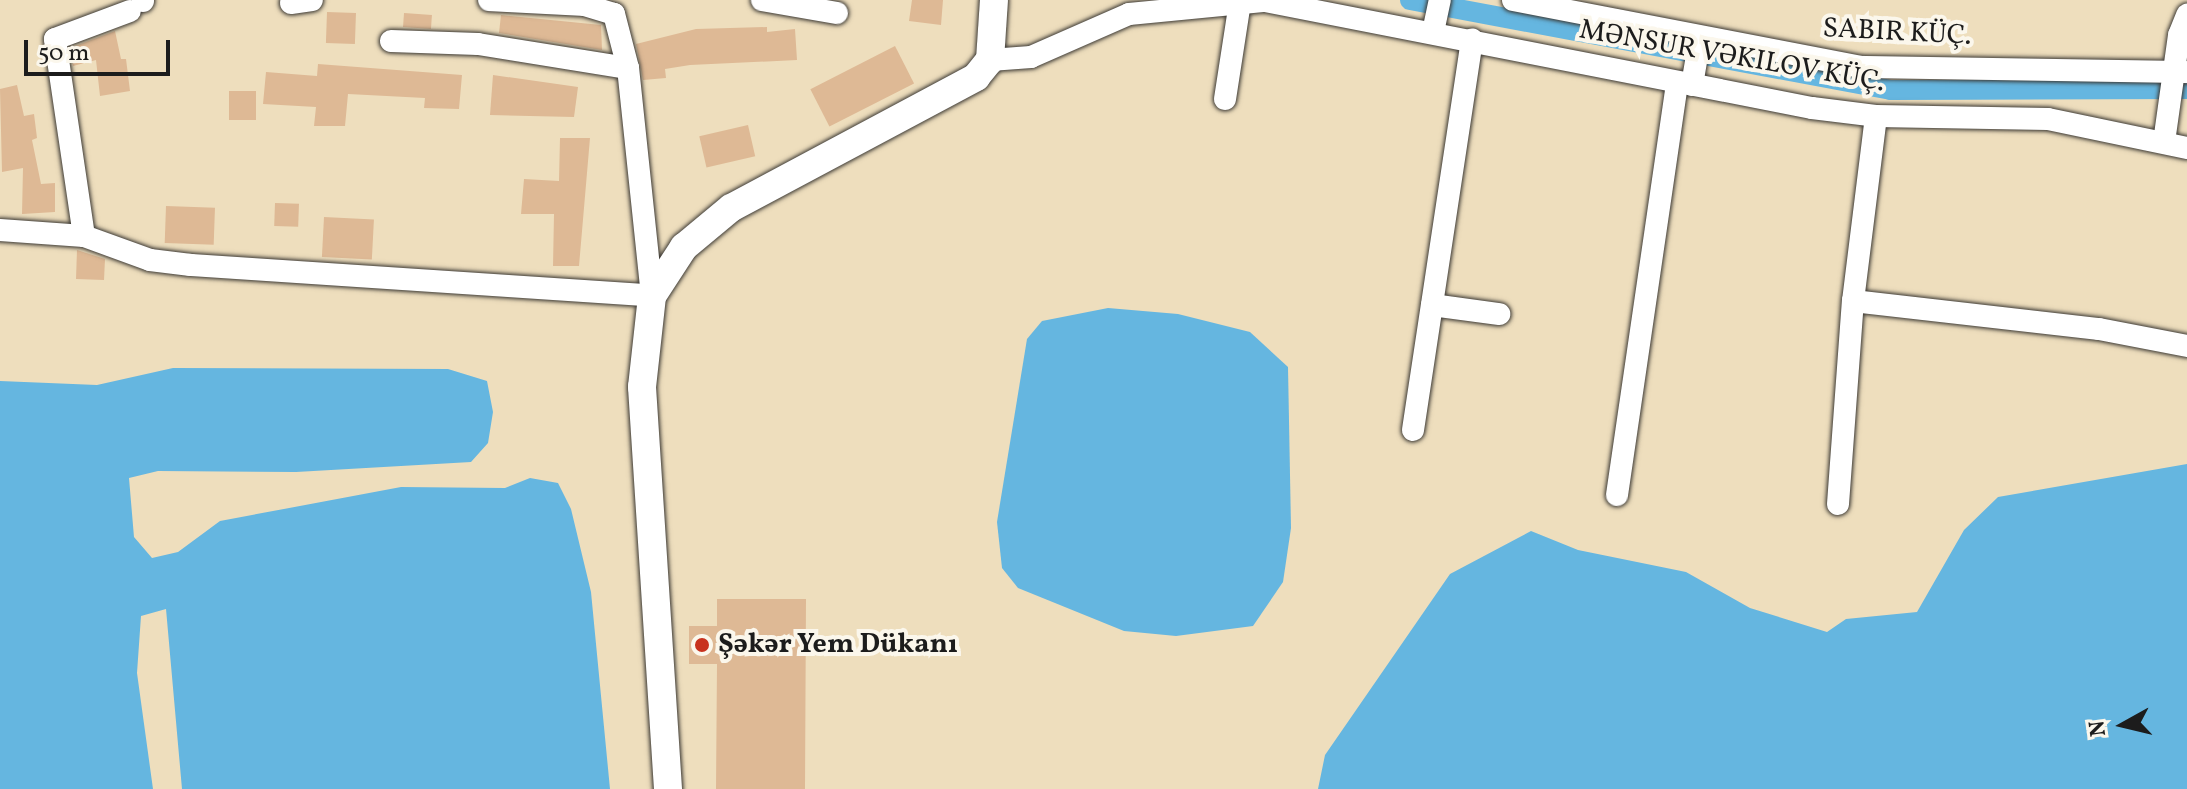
<!DOCTYPE html>
<meta charset="utf-8">
<style>
body{margin:0}
#map{position:relative;width:2187px;height:789px;overflow:hidden;background:#eedebd;font-family:Vollkorn,serif}
div>[style]{position:absolute}
.water>*{inset:0;background:#65b6e0}
.canal>*{height:20px;margin:-10px;padding:0 10px;transform-origin:10px;border-radius:10px;background:#65b6e0}
.building>*{inset:0;background:#deb995;transform-origin:0 0}
.roads{filter:drop-shadow(0 0 2px #3c3934) drop-shadow(0 0 2px #3c3934)}
.minor>*{height:22px;margin:-11px;padding:0 11px;transform-origin:11px;border-radius:11px;background:#fff}
.tertiary>*{height:28px;margin:-14px;padding:0 14px;transform-origin:14px;border-radius:14px;background:#fff}
.dots>*{width:22px;height:22px;translate:-50% -50%;box-sizing:border-box;border:4px solid #fbf7ec;border-radius:50%}
span{translate:-50% -50%;white-space:nowrap;text-align:center;line-height:1.15;-webkit-text-stroke:8px #fbf7ec;paint-order:stroke}
.street-label{font-size:28px;color:#1c1c1c}
.poi-label{font-size:28px;color:#1c1c1c;font-weight:700}
.left{translate:0 -50%;text-align:left}
.north{position:absolute;left:2083px;top:685px;width:80px;height:80px;-webkit-text-stroke:6px #fbf7ec;paint-order:stroke;rotate:262deg;font-size:22px;font-weight:700;line-height:32px;text-align:center;color:#1c1c1c}
.north::after{content:'';display:block;margin:auto;width:28px;height:36px;background:#1c1c1c;clip-path:polygon(50% 0,100% 100%,50% 72%,0 100%)}
.scale{position:absolute;left:24px;top:40px;width:146px;height:36px;box-sizing:border-box;border:4px solid #1c1c1c;border-top:0;padding-left:10px;font-size:24px;line-height:28px;white-space:nowrap;color:#1c1c1c;-webkit-text-stroke:6px #fbf7ec;paint-order:stroke}
</style>
<div id="map">
<div class="water">
<div style="clip-path:polygon(1108px 308px,1178px 314px,1250px 332px,1288px 367px,1291px 528px,1283px 582px,1253px 626px,1176px 636px,1124px 631px,1018px 588px,1002px 568px,997px 522px,1027px 339px,1042px 321px)"></div>
<div style="clip-path:polygon(173px 368px,448px 369px,487px 381px,493px 412px,488px 443px,471px 462px,296px 472px,158px 471px,129px 478px,134px 537px,152px 558px,178px 552px,220px 521px,401px 487px,505px 488px,530px 478px,558px 483px,571px 509px,591px 592px,610px 789px,182px 789px,166px 609px,141px 616px,137px 673px,153px 789px,0 789px,0 381px,97px 385px)"></div>
<div style="clip-path:polygon(2187px 464px,2187px 789px,1318px 789px,1325px 755px,1450px 574px,1531px 531px,1578px 550px,1686px 572px,1750px 608px,1827px 632px,1846px 619px,1917px 612px,1964px 530px,1998px 497px)"></div>
</div>
<div class="canal">
<div style="left:1410px;top:0;width:488px;rotate:10.6deg"></div>
<div style="left:1890px;top:90px;width:297px;rotate:-0.2deg"></div>
</div>
<div class="building">
<div style="clip-path:polygon(912px 0,943px 0,941px 25px,909px 21px)"></div>
<div style="left:327px;top:12px;width:29px;height:31px;rotate:2deg"></div>
<div style="left:404px;top:13px;width:28px;height:14px;rotate:4deg"></div>
<div style="clip-path:polygon(501px 15px,601px 25px,602px 50px,499px 33px)"></div>
<div style="clip-path:polygon(767px 27px,767px 32px,795px 29px,797px 60px,690px 65px,665px 69px,666px 78px,643px 80px,636px 44px,696px 29px)"></div>
<div style="clip-path:polygon(115px 31px,121px 59px,126px 59px,130px 91px,100px 96px,96px 60px,73px 66px,70px 48px)"></div>
<div style="left:895px;top:46px;width:42px;height:95px;rotate:63deg"></div>
<div style="clip-path:polygon(318px 64px,462px 75px,459px 109px,424px 108px,425px 98px,348px 94px,345px 126px,314px 126px,316px 107px,263px 104px,266px 72px,317px 76px)"></div>
<div style="clip-path:polygon(493px 75px,578px 87px,574px 117px,490px 115px)"></div>
<div style="clip-path:polygon(17px 85px,24px 116px,34px 114px,37px 138px,32px 140px,41px 184px,55px 183px,55px 212px,22px 214px,23px 168px,2px 172px,0 89px)"></div>
<div style="left:229px;top:91px;width:27px;height:29px"></div>
<div style="left:748px;top:125px;width:32px;height:50px;rotate:77deg"></div>
<div style="clip-path:polygon(560px 138px,590px 138px,579px 266px,553px 266px,554px 214px,521px 214px,524px 179px,559px 181px)"></div>
<div style="left:275px;top:203px;width:24px;height:23px;rotate:2deg"></div>
<div style="left:166px;top:206px;width:49px;height:37px;rotate:2deg"></div>
<div style="left:324px;top:217px;width:50px;height:40px;rotate:3deg"></div>
<div style="clip-path:polygon(77px 250px,105px 259px,104px 280px,76px 279px)"></div>
<div style="clip-path:polygon(717px 599px,806px 599px,805px 789px,716px 789px,717px 664px,689px 664px,689px 626px,717px 626px)"></div>
</div>
<div class="roads">
<div class="minor">
<div style="left:143px;top:0;width:1px;rotate:90deg"></div>
<div style="left:762px;top:0;width:76px;rotate:9.8deg"></div>
<div style="left:1513px;top:0;width:355px;rotate:10.9deg"></div>
<div style="left:1862px;top:67px;width:325px;rotate:0.9deg"></div>
<div style="left:291px;top:3px;width:21px;rotate:-8deg"></div>
<div style="left:1433px;top:32px;width:33px;rotate:-78deg"></div>
<div style="left:391px;top:41px;width:87px;rotate:2deg"></div>
<div style="left:478px;top:44px;width:152px;rotate:9.1deg"></div>
<div style="left:990px;top:60px;width:41px;rotate:-4.2deg"></div>
<div style="left:1031px;top:57px;width:107px;rotate:-23.7deg"></div>
<div style="left:1129px;top:14px;width:137px;rotate:-5.5deg"></div>
<div style="left:1265px;top:1px;width:557px;rotate:11.07deg"></div>
<div style="left:1812px;top:108px;width:64px;rotate:7.1deg"></div>
<div style="left:1876px;top:116px;width:172px;rotate:1deg"></div>
<div style="left:2048px;top:119px;width:142px;rotate:11.8deg"></div>
<div style="left:1692px;top:85px;width:48px;rotate:-80.3deg"></div>
<div style="left:1225px;top:99px;width:98px;rotate:-81.2deg"></div>
<div style="left:2164px;top:142px;width:108px;rotate:-82deg"></div>
<div style="left:2179px;top:35px;width:22px;rotate:-68deg"></div>
<div style="left:0;top:230px;width:84px;rotate:4.1deg"></div>
<div style="left:84px;top:236px;width:70px;rotate:20deg"></div>
<div style="left:150px;top:260px;width:41px;rotate:7deg"></div>
<div style="left:191px;top:265px;width:462px;rotate:3.8deg"></div>
<div style="left:652px;top:296px;width:229px;rotate:-96deg"></div>
<div style="left:628px;top:68px;width:56px;rotate:-104.5deg"></div>
<div style="left:614px;top:14px;width:31px;rotate:-163deg"></div>
<div style="left:584px;top:5px;width:95px;rotate:-177deg"></div>
<div style="left:84px;top:236px;width:199px;rotate:-98.4deg"></div>
<div style="left:55px;top:39px;width:80px;rotate:-20.5deg"></div>
<div style="left:1853px;top:301px;width:248px;rotate:6.5deg"></div>
<div style="left:2099px;top:329px;width:90px;rotate:10.9deg"></div>
<div style="left:1432px;top:305px;width:68px;rotate:7.7deg"></div>
<div style="left:1413px;top:430px;width:395px;rotate:-81.4deg"></div>
<div style="left:1617px;top:495px;width:417px;rotate:-81.7deg"></div>
<div style="left:1838px;top:504px;width:204px;rotate:-85.8deg"></div>
<div style="left:1853px;top:301px;width:186px;rotate:-82.9deg"></div>
</div>
<div class="tertiary">
<div style="left:668px;top:789px;width:403px;rotate:-93.7deg"></div>
<div style="left:642px;top:387px;width:92px;rotate:-83.7deg"></div>
<div style="left:652px;top:296px;width:59px;rotate:-56.9deg"></div>
<div style="left:684px;top:247px;width:61px;rotate:-39.7deg"></div>
<div style="left:731px;top:208px;width:278px;rotate:-28.1deg"></div>
<div style="left:976px;top:77px;width:22px;rotate:-51deg"></div>
<div style="left:990px;top:60px;width:60px;rotate:-86.2deg"></div>
</div>
</div>
<div class="dots">
<div style="left:702px;top:645px;background:#c8321e"></div>
</div>
<div class="street-label">
<span style="left:1897px;top:33px;rotate:3deg">SABIR KÜÇ.</span>
<span style="left:1732px;top:57px;rotate:10deg">MƏNSUR VƏKILOV KÜÇ.</span>
</div>
<div class="poi-label">
<span class="left" style="left:718px;top:645px">Şəkər Yem Dükanı</span>
</div>
<div class="north">N</div>
<div class="scale">50 m</div>
</div>
